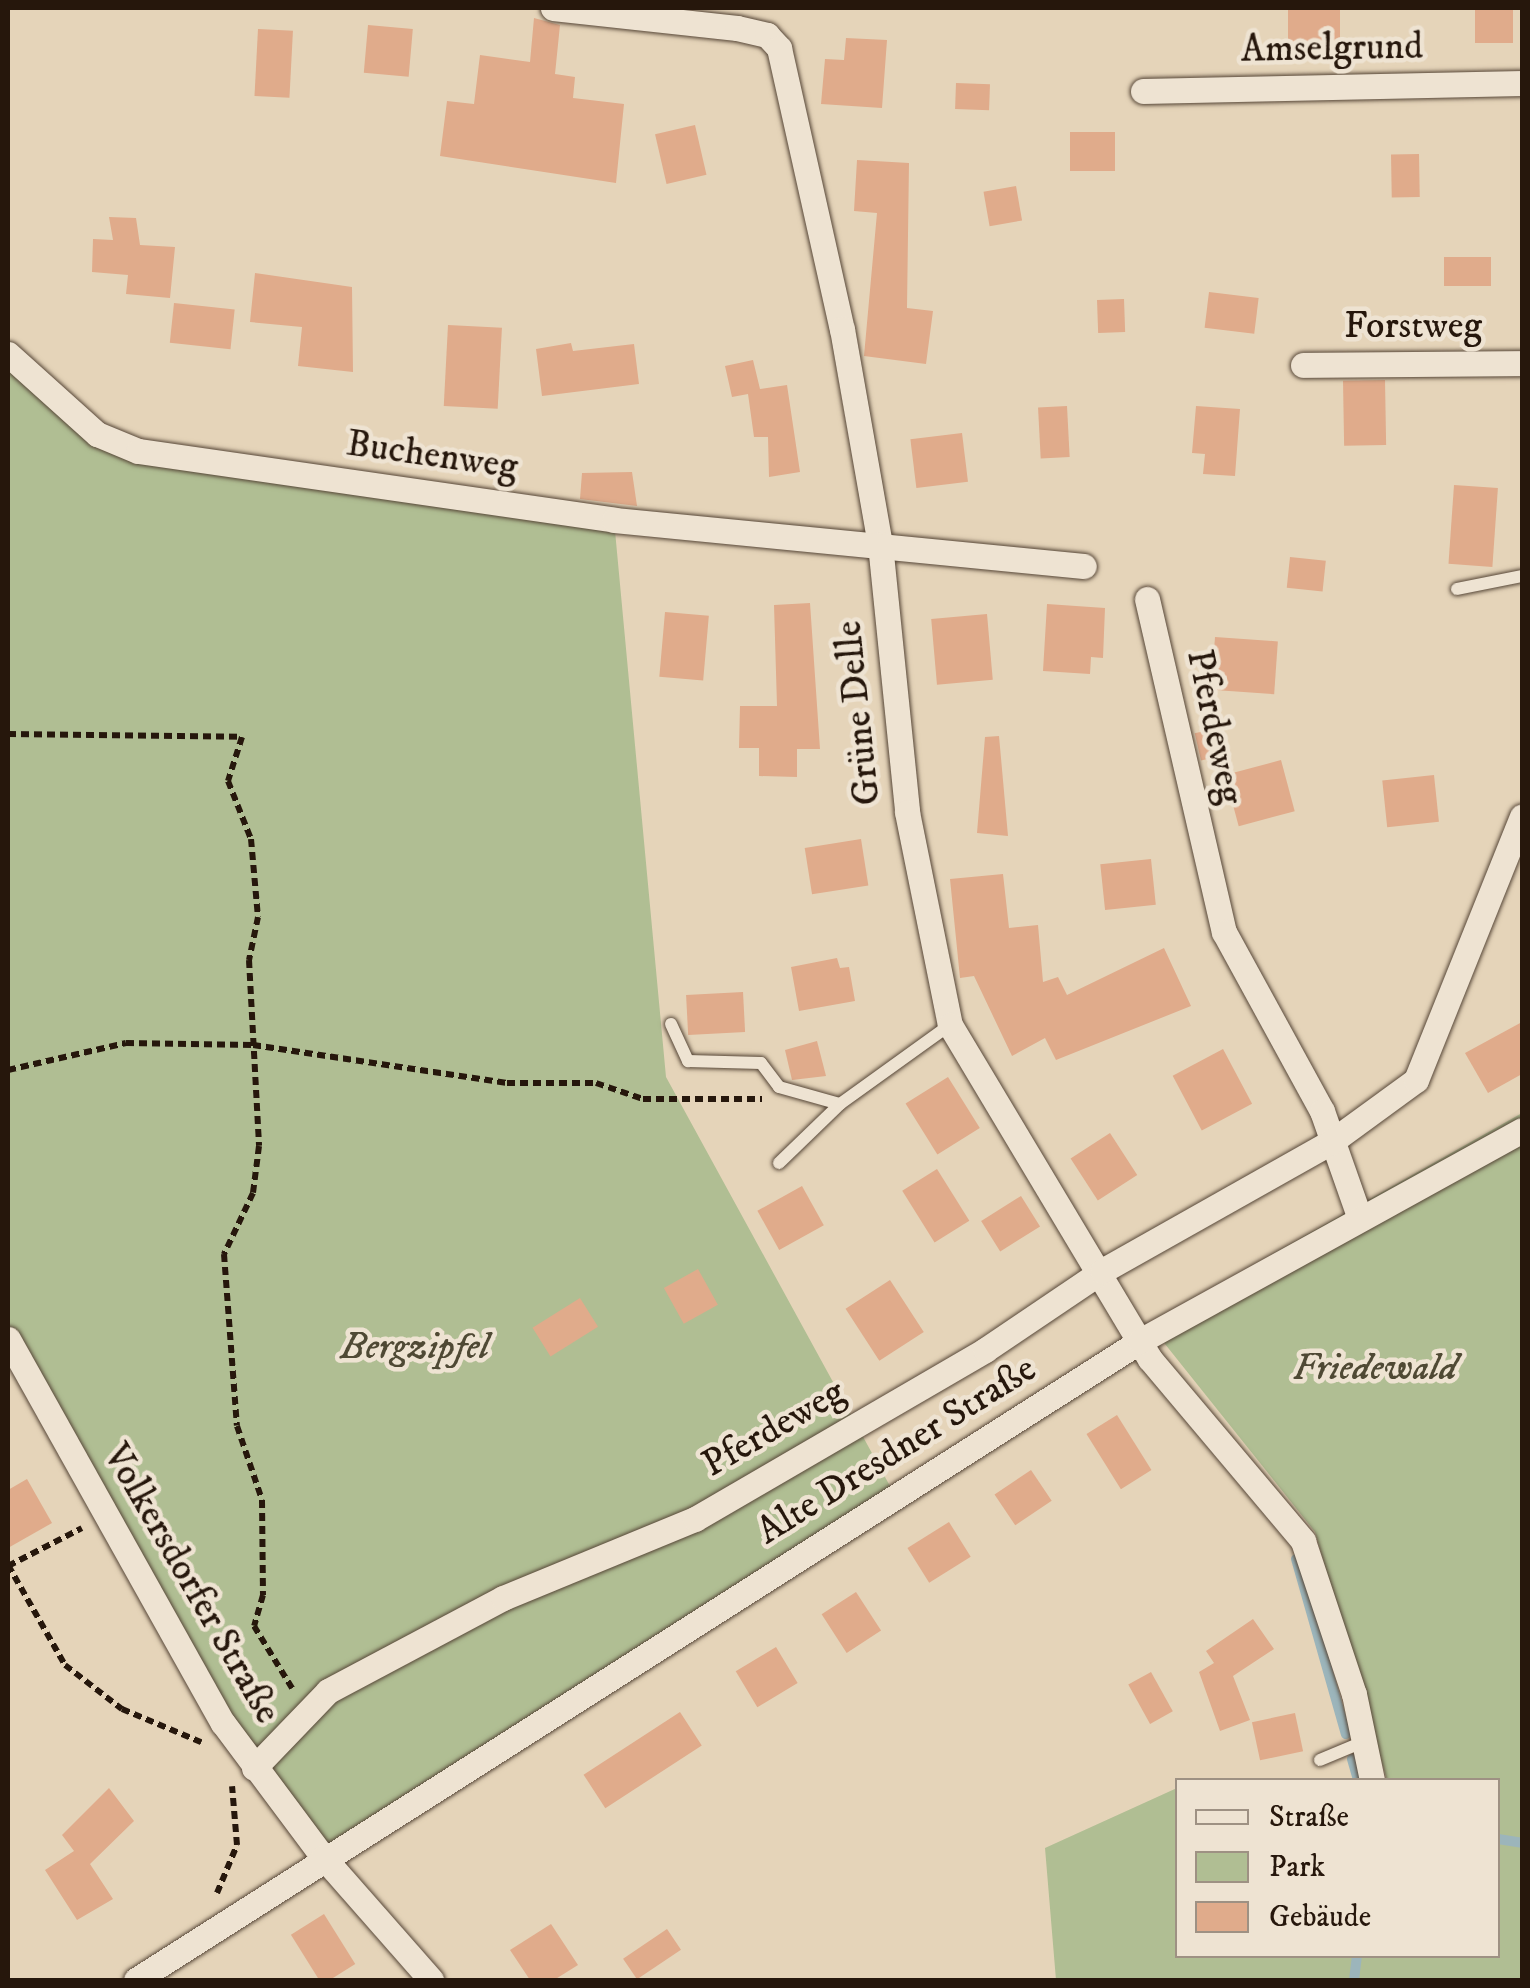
<!DOCTYPE html>
<meta charset="utf-8">
<style>
body{margin:0}
#map{position:relative;width:1530px;height:1988px;overflow:hidden;background:#e5d4b9;font-family:"IM FELL DW Pica",serif}
div>[style]{position:absolute}
.green>*{inset:0;background:#b0be93}
.stream>*{height:10px;margin:-5px;padding:0 5px;transform-origin:5px;border-radius:5px;background:#9cb5bb}
.building>*{inset:0;background:#e0ab8b;transform-origin:0 0}
.path>*{height:6px;margin-top:-3px;transform-origin:0;background:repeating-linear-gradient(90deg,#26170c 0 8px,transparent 0 13px)}
.roads{filter:drop-shadow(0 0 2px #564637) drop-shadow(0 0 2px #564637)}
.lane>*{height:12px;margin:-6px;padding:0 6px;transform-origin:6px;border-radius:6px;background:#eee3d2}
.street>*{height:25px;margin:-12.5px;padding:0 12.5px;transform-origin:12.5px;border-radius:12.5px;background:#eee3d2}
span{translate:-50% -50%;white-space:nowrap;text-align:center;line-height:1.15;-webkit-text-stroke:9px #eee3d2;paint-order:stroke}
.street-label{font-size:38px;color:#26170c}
.park-label{font-size:38px;color:#4f4934;font-style:italic}
.frame{position:absolute;inset:0;border:10px solid #26170c;pointer-events:none}
.legend{position:absolute;left:1175px;top:1778px;width:325px;height:180px;box-sizing:border-box;background:#eee3d2;border:2px solid #9e9183;margin:0;padding:12px 18px;list-style:none;font-size:30px;color:#26170c}
.legend li{display:flex;align-items:center;gap:20px;height:50px}
.legend b{width:50px;border:2px solid #9e9183}
</style>
<div id="map">
<div class="green">
<div style="clip-path:polygon(8px 354px,97px 434px,614px 520px,666px 1077px,896px 1497px,323px 1857px,254px 1768px,8px 1339px)"></div>
<div style="clip-path:polygon(1522px 1113px,1522px 1980px,1056px 1980px,1045px 1848px,1177px 1788px,1178px 1956px,1498px 1956px,1498px 1780px,1387px 1780px,1315px 1532px,1149px 1324px)"></div>
</div>
<div class="stream">
<div style="left:1296px;top:1559px;width:182px;rotate:74.1deg"></div>
<div style="left:1352px;top:1759px;width:22px;rotate:74deg"></div>
<div style="left:1498px;top:1839px;width:24px;rotate:9deg"></div>
<div style="left:1354px;top:1980px;width:24px;rotate:-83deg"></div>
</div>
<div class="building">
<div style="left:1288px;top:8px;width:52px;height:38px"></div>
<div style="left:1475px;top:8px;width:38px;height:35px"></div>
<div style="clip-path:polygon(534px 18px,560px 25px,555px 74px,575px 77px,573px 98px,624px 104px,616px 183px,440px 156px,447px 101px,474px 104px,480px 55px,530px 62px)"></div>
<div style="left:368px;top:25px;width:45px;height:48px;rotate:5deg"></div>
<div style="left:258px;top:29px;width:35px;height:67px;rotate:3deg"></div>
<div style="clip-path:polygon(846px 38px,887px 40px,882px 108px,821px 104px,825px 59px,844px 60px)"></div>
<div style="left:956px;top:83px;width:34px;height:26px;rotate:2deg"></div>
<div style="left:695px;top:125px;width:51px;height:41px;rotate:77deg"></div>
<div style="left:1070px;top:132px;width:45px;height:39px"></div>
<div style="left:1419px;top:154px;width:43px;height:28px;rotate:89deg"></div>
<div style="clip-path:polygon(857px 160px,909px 163px,907px 308px,933px 311px,926px 364px,864px 356px,877px 213px,854px 211px)"></div>
<div style="left:1016px;top:186px;width:35px;height:33px;rotate:80deg"></div>
<div style="clip-path:polygon(109px 217px,136px 218px,140px 245px,175px 247px,170px 298px,126px 294px,128px 275px,92px 272px,93px 239px,113px 240px)"></div>
<div style="left:1491px;top:257px;width:29px;height:47px;rotate:90deg"></div>
<div style="clip-path:polygon(255px 273px,352px 287px,353px 372px,298px 366px,302px 327px,250px 322px)"></div>
<div style="left:1209px;top:292px;width:50px;height:36px;rotate:7deg"></div>
<div style="left:1124px;top:299px;width:33px;height:27px;rotate:88deg"></div>
<div style="left:174px;top:303px;width:61px;height:40px;rotate:6deg"></div>
<div style="left:448px;top:325px;width:54px;height:81px;rotate:3deg"></div>
<div style="clip-path:polygon(571px 343px,573px 351px,634px 344px,639px 384px,542px 396px,536px 349px)"></div>
<div style="clip-path:polygon(753px 360px,760px 389px,787px 385px,800px 472px,769px 477px,768px 437px,754px 437px,748px 394px,732px 397px,725px 366px)"></div>
<div style="left:1385px;top:380px;width:65px;height:42px;rotate:89deg"></div>
<div style="left:1067px;top:406px;width:51px;height:29px;rotate:87deg"></div>
<div style="clip-path:polygon(1196px 406px,1240px 409px,1235px 476px,1203px 474px,1205px 454px,1192px 453px)"></div>
<div style="left:962px;top:433px;width:49px;height:52px;rotate:83deg"></div>
<div style="clip-path:polygon(632px 472px,637px 506px,580px 499px,582px 473px)"></div>
<div style="left:1454px;top:485px;width:44px;height:79px;rotate:4deg"></div>
<div style="left:1290px;top:557px;width:36px;height:31px;rotate:6deg"></div>
<div style="clip-path:polygon(810px 603px,820px 749px,797px 749px,797px 777px,759px 776px,759px 748px,739px 748px,740px 706px,777px 706px,774px 605px)"></div>
<div style="clip-path:polygon(1047px 604px,1105px 608px,1103px 658px,1091px 657px,1090px 674px,1043px 671px)"></div>
<div style="left:665px;top:612px;width:44px;height:65px;rotate:5deg"></div>
<div style="left:987px;top:614px;width:66px;height:56px;rotate:85deg"></div>
<div style="left:1215px;top:637px;width:63px;height:53px;rotate:4deg"></div>
<div style="left:1222px;top:727px;width:28px;height:28px;rotate:77deg"></div>
<div style="clip-path:polygon(999px 736px,1008px 836px,977px 833px,985px 737px)"></div>
<div style="left:1281px;top:760px;width:53px;height:58px;rotate:75deg"></div>
<div style="left:1434px;top:775px;width:47px;height:52px;rotate:84deg"></div>
<div style="left:861px;top:839px;width:47px;height:57px;rotate:81deg"></div>
<div style="left:1151px;top:859px;width:46px;height:51px;rotate:84deg"></div>
<div style="clip-path:polygon(1003px 874px,1009px 928px,1038px 925px,1043px 982px,1058px 977px,1067px 995px,1164px 948px,1191px 1006px,1056px 1060px,1045px 1038px,1012px 1056px,974px 976px,960px 978px,950px 879px)"></div>
<div style="clip-path:polygon(837px 958px,840px 968px,849px 967px,855px 1001px,799px 1011px,791px 967px)"></div>
<div style="left:743px;top:992px;width:40px;height:57px;rotate:87deg"></div>
<div style="clip-path:polygon(1522px 1022px,1522px 1074px,1488px 1093px,1465px 1053px)"></div>
<div style="clip-path:polygon(817px 1041px,826px 1076px,792px 1080px,785px 1050px)"></div>
<div style="left:1223px;top:1049px;width:62px;height:57px;rotate:62deg"></div>
<div style="left:948px;top:1077px;width:60px;height:50px;rotate:58deg"></div>
<div style="left:1110px;top:1133px;width:50px;height:47px;rotate:57deg"></div>
<div style="left:937px;top:1169px;width:61px;height:41px;rotate:58deg"></div>
<div style="left:802px;top:1186px;width:45px;height:51px;rotate:61deg"></div>
<div style="left:1021px;top:1196px;width:36px;height:47px;rotate:58deg"></div>
<div style="left:698px;top:1269px;width:41px;height:39px;rotate:61deg"></div>
<div style="left:890px;top:1280px;width:62px;height:53px;rotate:57deg"></div>
<div style="left:580px;top:1298px;width:34px;height:56px;rotate:58deg"></div>
<div style="left:1117px;top:1415px;width:65px;height:36px;rotate:58deg"></div>
<div style="left:1031px;top:1470px;width:37px;height:44px;rotate:56deg"></div>
<div style="clip-path:polygon(27px 1479px,52px 1523px,8px 1548px,8px 1490px)"></div>
<div style="left:949px;top:1522px;width:41px;height:49px;rotate:58deg"></div>
<div style="left:856px;top:1592px;width:46px;height:41px;rotate:57deg"></div>
<div style="clip-path:polygon(1253px 1619px,1274px 1649px,1233px 1676px,1250px 1720px,1220px 1731px,1199px 1672px,1214px 1663px,1206px 1651px)"></div>
<div style="left:776px;top:1647px;width:42px;height:47px;rotate:59deg"></div>
<div style="left:1151px;top:1672px;width:45px;height:26px;rotate:61deg"></div>
<div style="left:680px;top:1712px;width:40px;height:115px;rotate:57deg"></div>
<div style="left:1295px;top:1713px;width:39px;height:44px;rotate:78deg"></div>
<div style="clip-path:polygon(109px 1788px,134px 1821px,90px 1864px,113px 1899px,77px 1920px,45px 1870px,74px 1851px,62px 1835px)"></div>
<div style="left:324px;top:1914px;width:59px;height:39px;rotate:58deg"></div>
<div style="clip-path:polygon(551px 1924px,578px 1965px,554px 1980px,530px 1980px,510px 1950px)"></div>
<div style="left:667px;top:1929px;width:25px;height:53px;rotate:56deg"></div>
</div>
<div class="path">
<div style="left:8px;top:734px;width:234px;rotate:0.7deg"></div>
<div style="left:242px;top:737px;width:46px;rotate:107.7deg"></div>
<div style="left:228px;top:781px;width:62px;rotate:68.4deg"></div>
<div style="left:251px;top:839px;width:78px;rotate:84.9deg"></div>
<div style="left:258px;top:917px;width:44px;rotate:101.8deg"></div>
<div style="left:249px;top:960px;width:186px;rotate:86.9deg"></div>
<div style="left:259px;top:1146px;width:47px;rotate:97.3deg"></div>
<div style="left:253px;top:1193px;width:68px;rotate:115.4deg"></div>
<div style="left:224px;top:1254px;width:172px;rotate:85.7deg"></div>
<div style="left:237px;top:1426px;width:78px;rotate:71.3deg"></div>
<div style="left:262px;top:1500px;width:95px;rotate:89.4deg"></div>
<div style="left:263px;top:1595px;width:32px;rotate:106deg"></div>
<div style="left:254px;top:1626px;width:73px;rotate:58.5deg"></div>
<div style="left:8px;top:1070px;width:121px;rotate:-12.9deg"></div>
<div style="left:126px;top:1043px;width:127px;rotate:0.9deg"></div>
<div style="left:253px;top:1045px;width:257px;rotate:8.5deg"></div>
<div style="left:507px;top:1083px;width:89px"></div>
<div style="left:596px;top:1083px;width:50px;rotate:18.8deg"></div>
<div style="left:643px;top:1099px;width:119px"></div>
<div style="left:8px;top:1565px;width:115px;rotate:60.3deg"></div>
<div style="left:65px;top:1665px;width:72px;rotate:37.7deg"></div>
<div style="left:122px;top:1709px;width:86px;rotate:22.7deg"></div>
<div style="left:8px;top:1566px;width:83px;rotate:-27.2deg"></div>
<div style="left:217px;top:1893px;width:52px;rotate:-67.4deg"></div>
<div style="left:237px;top:1845px;width:59px;rotate:-94.8deg"></div>
</div>
<div class="roads">
<div class="lane">
<div style="left:1457px;top:589px;width:66px;rotate:-11.3deg"></div>
<div style="left:671px;top:1024px;width:41px;rotate:65.3deg"></div>
<div style="left:688px;top:1061px;width:73px;rotate:1.6deg"></div>
<div style="left:761px;top:1063px;width:30px;rotate:53deg"></div>
<div style="left:779px;top:1087px;width:63px;rotate:15.6deg"></div>
<div style="left:840px;top:1104px;width:135px;rotate:-35.7deg"></div>
<div style="left:779px;top:1163px;width:85px;rotate:-44deg"></div>
<div style="left:1320px;top:1760px;width:47px;rotate:-22.7deg"></div>
</div>
<div class="street">
<div style="left:553px;top:8px;width:185px;rotate:6.2deg"></div>
<div style="left:737px;top:28px;width:31px;rotate:13deg"></div>
<div style="left:767px;top:35px;width:18px;rotate:47deg"></div>
<div style="left:779px;top:48px;width:288px;rotate:77.4deg"></div>
<div style="left:842px;top:329px;width:218px;rotate:80deg"></div>
<div style="left:880px;top:544px;width:269px;rotate:84.2deg"></div>
<div style="left:907px;top:812px;width:217px;rotate:78.6deg"></div>
<div style="left:950px;top:1025px;width:389px;rotate:59.1deg"></div>
<div style="left:1150px;top:1359px;width:238px;rotate:49.9deg"></div>
<div style="left:1303px;top:1541px;width:161px;rotate:71.6deg"></div>
<div style="left:1354px;top:1694px;width:88px;rotate:78.2deg"></div>
<div style="left:1143px;top:91px;width:379px;rotate:-1.2deg"></div>
<div style="left:8px;top:354px;width:120px;rotate:42deg"></div>
<div style="left:97px;top:434px;width:44px;rotate:22.5deg"></div>
<div style="left:138px;top:451px;width:481px;rotate:8.2deg"></div>
<div style="left:614px;top:520px;width:472px;rotate:5.6deg"></div>
<div style="left:1303px;top:365px;width:219px;rotate:-0.5deg"></div>
<div style="left:1147px;top:599px;width:342px;rotate:77deg"></div>
<div style="left:1224px;top:932px;width:204px;rotate:61.3deg"></div>
<div style="left:1322px;top:1111px;width:114px;rotate:70.6deg"></div>
<div style="left:8px;top:1339px;width:440px;rotate:60.8deg"></div>
<div style="left:223px;top:1723px;width:167px;rotate:53.3deg"></div>
<div style="left:323px;top:1857px;width:164px;rotate:48.7deg"></div>
<div style="left:254px;top:1768px;width:107px;rotate:-46.1deg"></div>
<div style="left:328px;top:1691px;width:198px;rotate:-28deg"></div>
<div style="left:503px;top:1598px;width:208px;rotate:-22.4deg"></div>
<div style="left:695px;top:1519px;width:336px;rotate:-30.2deg"></div>
<div style="left:985px;top:1350px;width:141px;rotate:-34deg"></div>
<div style="left:1102px;top:1271px;width:263px;rotate:-29.4deg"></div>
<div style="left:1331px;top:1142px;width:105px;rotate:-36.1deg"></div>
<div style="left:1416px;top:1080px;width:284px;rotate:-68.1deg"></div>
<div style="left:136px;top:1980px;width:1190px;rotate:-32.47deg"></div>
<div style="left:1140px;top:1341px;width:436px;rotate:-28.9deg"></div>
</div>
</div>
<div class="street-label">
<span style="left:1332px;top:49px;rotate:-1deg">Amselgrund</span>
<span style="left:1413px;top:327px">Forstweg</span>
<span style="left:432px;top:456px;rotate:8deg">Buchenweg</span>
<span style="left:859px;top:713px;rotate:-96deg">Grüne Delle</span>
<span style="left:1214px;top:727px;rotate:78deg">Pferdeweg</span>
<span style="left:774px;top:1429px;rotate:-30deg">Pferdeweg</span>
<span style="left:897px;top:1451px;rotate:-32deg">Alte Dresdner Straße</span>
<span style="left:191px;top:1584px;rotate:60deg">Volkersdorfer Straße</span>
</div>
<div class="park-label">
<span style="left:415px;top:1348px">Bergzipfel</span>
<span style="left:1375px;top:1369px">Friedewald</span>
</div>
<div class="frame"></div>
<ul class="legend">
<li><b style="height:12px;background:#eee3d2"></b>Straße</li>
<li><b style="height:28px;background:#b0be93"></b>Park</li>
<li><b style="height:28px;background:#e0ab8b"></b>Gebäude</li>
</ul>
</div>
